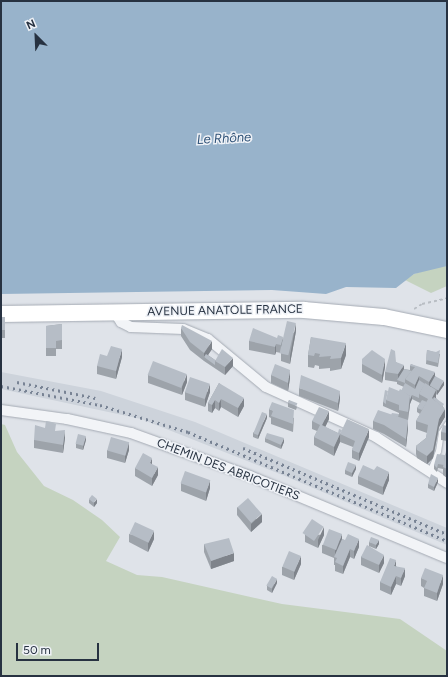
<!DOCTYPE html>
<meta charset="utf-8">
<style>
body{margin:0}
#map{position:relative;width:448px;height:677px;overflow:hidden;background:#dfe3e9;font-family:Figtree,sans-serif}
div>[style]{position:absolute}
.built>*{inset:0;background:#cdd3db}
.green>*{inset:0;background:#c5d3c0}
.water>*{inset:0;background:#98b3cb}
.path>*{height:2px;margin-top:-1px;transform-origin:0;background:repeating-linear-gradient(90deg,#b9bec4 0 3px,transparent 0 6px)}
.roads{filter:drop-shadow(0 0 1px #a4aab3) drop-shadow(0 0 1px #a4aab3)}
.service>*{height:5px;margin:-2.5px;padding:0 2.5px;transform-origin:2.5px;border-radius:2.5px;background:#f2f4f7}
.minor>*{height:10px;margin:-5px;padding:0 5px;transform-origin:5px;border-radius:5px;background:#f2f4f7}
.primary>*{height:16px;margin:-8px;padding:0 8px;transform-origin:8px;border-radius:8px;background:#fff}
.rail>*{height:3px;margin-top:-1.5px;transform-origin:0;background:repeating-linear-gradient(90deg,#788394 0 2px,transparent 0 6px)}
.wall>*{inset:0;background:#9da3aa;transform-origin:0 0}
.shaded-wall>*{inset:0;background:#7f848b}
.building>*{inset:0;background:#b6bdc6;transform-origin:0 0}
span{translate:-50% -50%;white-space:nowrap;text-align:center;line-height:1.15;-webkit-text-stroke:3px #eff2f7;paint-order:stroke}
.street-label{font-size:12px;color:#273241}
.water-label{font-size:13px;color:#2f5277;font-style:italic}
.frame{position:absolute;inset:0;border:2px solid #273241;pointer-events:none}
.north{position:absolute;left:16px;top:16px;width:40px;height:40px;-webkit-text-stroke:3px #eff2f7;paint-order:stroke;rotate:336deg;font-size:11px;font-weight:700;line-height:16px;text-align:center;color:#273241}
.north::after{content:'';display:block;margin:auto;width:14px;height:18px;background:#273241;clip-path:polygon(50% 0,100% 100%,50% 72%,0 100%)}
.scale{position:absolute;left:16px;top:643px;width:83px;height:18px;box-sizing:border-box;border:2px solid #273241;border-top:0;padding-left:5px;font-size:12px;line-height:14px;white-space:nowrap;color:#273241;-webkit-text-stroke:3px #eff2f7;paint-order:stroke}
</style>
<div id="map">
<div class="built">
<div style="clip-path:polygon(1px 372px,101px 391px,195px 422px,447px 528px,447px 545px,285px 476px,141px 419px,1px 389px)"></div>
</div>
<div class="green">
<div style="clip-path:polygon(439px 266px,447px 266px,447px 286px,431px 293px,405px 280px,414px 274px)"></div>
<div style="clip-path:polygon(1px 424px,5px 425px,17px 452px,44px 486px,73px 500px,102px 520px,120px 537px,106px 561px,137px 575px,162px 577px,282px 604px,400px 619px,447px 651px,447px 676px,1px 676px)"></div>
</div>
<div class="water">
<div style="clip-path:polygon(1px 1px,447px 1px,447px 266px,414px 274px,396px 288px,346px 287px,326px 294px,272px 290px,1px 294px)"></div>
</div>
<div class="path">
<div style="left:414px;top:309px;width:9px;rotate:-32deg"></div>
<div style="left:422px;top:304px;width:26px;rotate:-13deg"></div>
<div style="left:1px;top:369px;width:3px;rotate:-90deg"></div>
</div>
<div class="roads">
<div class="service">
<div style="left:429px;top:472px;width:23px;rotate:-67deg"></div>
<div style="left:438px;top:451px;width:19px;rotate:-81deg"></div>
<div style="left:441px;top:432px;width:11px;rotate:-56deg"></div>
</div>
<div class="minor">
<div style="left:115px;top:313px;width:11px;rotate:56deg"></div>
<div style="left:121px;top:322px;width:11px;rotate:27deg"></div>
<div style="left:131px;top:327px;width:52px;rotate:2.2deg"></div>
<div style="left:183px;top:329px;width:27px;rotate:22deg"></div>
<div style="left:208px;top:339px;width:75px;rotate:39.6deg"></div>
<div style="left:266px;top:387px;width:121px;rotate:24.4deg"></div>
<div style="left:376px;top:437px;width:85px;rotate:32.9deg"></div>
<div style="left:1px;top:410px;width:67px;rotate:7.8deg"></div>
<div style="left:67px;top:419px;width:66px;rotate:12.3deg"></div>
<div style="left:131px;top:433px;width:127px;rotate:19.9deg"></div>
<div style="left:250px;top:476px;width:213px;rotate:22.6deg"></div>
</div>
<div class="primary">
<div style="left:1px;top:314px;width:303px;rotate:-0.8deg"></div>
<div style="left:304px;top:310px;width:80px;rotate:5deg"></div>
<div style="left:384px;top:317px;width:64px;rotate:11.7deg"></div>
</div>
</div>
<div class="rail">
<div style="left:17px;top:382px;width:80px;rotate:11.6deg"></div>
<div style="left:1px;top:386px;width:101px;rotate:10.9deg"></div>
<div style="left:100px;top:405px;width:92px;rotate:17.1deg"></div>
<div style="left:188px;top:432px;width:281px;rotate:22.8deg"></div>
<div style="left:243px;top:448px;width:221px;rotate:22.9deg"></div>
</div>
<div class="wall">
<div style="left:1px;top:317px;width:4px;height:21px"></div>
<div style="clip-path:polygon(62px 324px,62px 349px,56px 349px,56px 356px,46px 356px,46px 326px)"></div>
<div style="clip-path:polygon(181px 328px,212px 349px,208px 355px,215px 360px,233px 366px,225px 375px,204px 361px,190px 350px,181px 336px)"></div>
<div style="clip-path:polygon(296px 331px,290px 364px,281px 361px,281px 353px,276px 352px,275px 355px,249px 350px,249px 341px,277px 338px,283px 340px)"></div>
<div style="clip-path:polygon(311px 337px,346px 355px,341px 369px,330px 371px,330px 368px,319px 369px,319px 366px,315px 365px,314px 368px,308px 367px,308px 355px)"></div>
<div style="clip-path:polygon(427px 350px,440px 354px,438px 367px,426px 364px)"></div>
<div style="clip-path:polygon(122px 357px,116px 379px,97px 374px,97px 366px)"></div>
<div style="clip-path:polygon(362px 359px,385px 367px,382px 383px,362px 372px)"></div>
<div style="clip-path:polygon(396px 362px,404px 369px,410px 370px,410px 366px,411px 364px,435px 376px,444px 385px,437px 395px,436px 394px,436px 398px,444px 408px,445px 417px,439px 427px,433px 458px,427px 464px,417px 458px,416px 454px,416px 446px,426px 438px,427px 433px,416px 429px,416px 421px,420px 414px,417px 412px,417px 408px,420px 403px,412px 399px,410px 404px,408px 420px,407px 420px,408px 428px,406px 447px,384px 434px,373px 429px,373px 421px,391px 415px,399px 414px,399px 417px,399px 413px,383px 406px,383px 402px,399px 391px,401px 391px,404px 387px,397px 384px,397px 382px,385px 380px,385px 372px)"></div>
<div style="clip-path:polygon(148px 375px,187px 382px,182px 395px,148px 383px)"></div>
<div style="clip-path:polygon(271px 375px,290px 378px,288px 391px,271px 383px)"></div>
<div style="clip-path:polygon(219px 383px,244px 406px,238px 417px,221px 407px,219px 411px,215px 408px,212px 413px,208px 411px,208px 403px)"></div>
<div style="clip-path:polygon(299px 388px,340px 399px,338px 411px,299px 396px)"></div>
<div style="clip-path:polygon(185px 392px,210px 392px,205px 407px,185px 400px)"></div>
<div style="clip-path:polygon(289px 400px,297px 407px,296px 410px,288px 407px,288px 403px)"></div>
<div style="clip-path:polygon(269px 409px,294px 418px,293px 432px,271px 424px,271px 418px,269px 417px)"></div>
<div style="clip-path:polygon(267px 418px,258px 439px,253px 437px,253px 433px)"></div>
<div style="clip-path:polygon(329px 419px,325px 427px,338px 433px,369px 437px,359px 461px,352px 458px,352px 450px,353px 447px,340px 442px,334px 456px,314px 445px,314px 437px,317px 431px,312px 429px,312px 421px)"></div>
<div style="clip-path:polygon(447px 426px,447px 441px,441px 440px,441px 432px)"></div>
<div style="clip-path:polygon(56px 431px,65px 438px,63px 453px,34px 448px,34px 440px)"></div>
<div style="clip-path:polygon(265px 438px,284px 442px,281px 449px,265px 442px)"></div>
<div style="clip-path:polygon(86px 440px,83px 450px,76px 448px,76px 444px)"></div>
<div style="clip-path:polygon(107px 450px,129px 450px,125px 463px,107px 458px)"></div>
<div style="clip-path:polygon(447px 451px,447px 478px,443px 475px,443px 469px,438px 468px,437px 472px,434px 469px,434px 465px,445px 455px)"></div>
<div style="clip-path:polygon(135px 468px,158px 475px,152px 486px,135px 476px)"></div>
<div style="clip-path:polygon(356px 469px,352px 477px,345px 474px,345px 470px)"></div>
<div style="clip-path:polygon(358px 476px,389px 480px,383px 495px,358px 484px)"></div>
<div style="clip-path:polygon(438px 482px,434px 491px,428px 488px,428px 484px)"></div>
<div style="clip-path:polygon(181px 483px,210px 488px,206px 501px,181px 491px)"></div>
<div style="clip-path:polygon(89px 499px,97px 503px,94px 507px,89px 503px)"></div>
<div style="clip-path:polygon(237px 507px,262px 522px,251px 532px,237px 515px)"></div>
<div style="clip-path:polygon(129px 534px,154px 539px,148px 552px,129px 542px)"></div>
<div style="clip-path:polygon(305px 534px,324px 535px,318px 548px,305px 542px)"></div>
<div style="clip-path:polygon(342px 539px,359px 547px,354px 559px,350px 557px,343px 574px,335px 571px,335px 565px,334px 565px,334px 558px,322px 553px,322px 545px)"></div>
<div style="clip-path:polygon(369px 542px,379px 544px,376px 549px,369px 546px,384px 563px,379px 573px,361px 565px,361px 557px,369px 546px)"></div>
<div style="clip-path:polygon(204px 544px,234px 561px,211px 569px,204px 552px)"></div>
<div style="clip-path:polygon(301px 564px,294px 580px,282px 575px,282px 567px)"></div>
<div style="clip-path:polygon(396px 566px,405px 576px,401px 586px,396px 584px,391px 595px,380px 590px,380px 582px)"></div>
<div style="clip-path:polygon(421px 578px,443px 584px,437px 601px,424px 596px,424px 588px,421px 586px)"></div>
<div style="clip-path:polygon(277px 583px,272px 593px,267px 590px,267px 586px)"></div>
</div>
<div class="shaded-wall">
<div style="clip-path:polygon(296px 323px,296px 331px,290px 364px,290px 356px)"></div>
<div style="clip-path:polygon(283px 337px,283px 345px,281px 353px,281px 345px)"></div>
<div style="clip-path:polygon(212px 341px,212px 349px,206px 358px,204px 357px,204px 353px)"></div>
<div style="clip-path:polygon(346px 343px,346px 355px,341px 369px,341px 358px)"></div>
<div style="clip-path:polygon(276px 344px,276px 352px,275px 355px,275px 347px)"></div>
<div style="clip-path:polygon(122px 349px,122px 357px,116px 379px,116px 371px)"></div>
<div style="clip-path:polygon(233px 358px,233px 366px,225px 375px,225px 367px)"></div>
<div style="clip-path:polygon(385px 359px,385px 367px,382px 383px,382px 375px)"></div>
<div style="clip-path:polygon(404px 365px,404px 373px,398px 380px,398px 374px)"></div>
<div style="clip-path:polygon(290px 370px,290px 378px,288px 391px,288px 383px)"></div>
<div style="clip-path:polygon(435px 372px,435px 380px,429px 390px,429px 382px)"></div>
<div style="clip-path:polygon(187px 374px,187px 382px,182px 395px,182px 387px)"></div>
<div style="clip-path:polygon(419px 376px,419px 384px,415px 393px,415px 385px)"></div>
<div style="clip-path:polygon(444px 381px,444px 385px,437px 395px,437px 391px)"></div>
<div style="clip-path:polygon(210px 384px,210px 392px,205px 407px,205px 399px)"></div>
<div style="clip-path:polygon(436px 390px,436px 398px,433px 403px,432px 398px)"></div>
<div style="clip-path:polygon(340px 391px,340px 399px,338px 411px,338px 403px)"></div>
<div style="clip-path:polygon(412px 395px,412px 399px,410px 404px,408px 420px,410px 396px)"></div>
<div style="clip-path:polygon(244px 398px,244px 406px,238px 417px,238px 408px)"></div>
<div style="clip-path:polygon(221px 399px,221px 407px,219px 411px,219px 403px)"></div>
<div style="clip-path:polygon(215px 400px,215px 408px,212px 413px,212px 405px)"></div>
<div style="clip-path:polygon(445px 409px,445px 417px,439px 427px,433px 458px,427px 464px,427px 456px,439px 419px)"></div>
<div style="clip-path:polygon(329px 411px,329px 419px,322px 434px,322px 425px)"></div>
<div style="clip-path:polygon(267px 414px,267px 418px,258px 439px,258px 435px)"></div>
<div style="clip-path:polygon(408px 420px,408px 428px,406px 447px,406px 439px)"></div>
<div style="clip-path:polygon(369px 429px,369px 437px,359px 461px,359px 453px)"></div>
<div style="clip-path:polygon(65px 430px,65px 438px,63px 453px,63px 445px)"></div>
<div style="clip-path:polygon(340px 434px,340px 442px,334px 456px,334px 447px)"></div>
<div style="clip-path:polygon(86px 436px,86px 440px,83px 450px,83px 446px)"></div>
<div style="clip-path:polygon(284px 438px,284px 442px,281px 449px,281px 445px)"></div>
<div style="clip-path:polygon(129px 442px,129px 450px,125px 463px,125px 455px)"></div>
<div style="clip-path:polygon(152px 458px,152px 466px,150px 463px)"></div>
<div style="clip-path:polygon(356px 465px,356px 469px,352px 477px,352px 473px)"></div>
<div style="clip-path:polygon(158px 467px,158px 475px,152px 486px,152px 478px)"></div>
<div style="clip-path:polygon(389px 472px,389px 480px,383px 495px,383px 487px)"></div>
<div style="clip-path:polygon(438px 478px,438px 482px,434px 491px,434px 487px)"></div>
<div style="clip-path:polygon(210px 480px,210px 488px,206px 501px,206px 493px)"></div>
<div style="clip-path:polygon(97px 499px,97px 503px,94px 507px,94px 503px)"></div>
<div style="clip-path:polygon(262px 514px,262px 522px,251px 532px,251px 524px)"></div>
<div style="clip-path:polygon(324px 527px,324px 535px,318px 548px,318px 540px)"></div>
<div style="clip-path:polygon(154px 531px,154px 539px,148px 552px,148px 543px)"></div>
<div style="clip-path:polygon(342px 534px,342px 542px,335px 557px,335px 551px)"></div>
<div style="clip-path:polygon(359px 539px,359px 547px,354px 559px,354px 551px)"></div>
<div style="clip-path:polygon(379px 540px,379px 544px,376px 549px,376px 545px)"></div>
<div style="clip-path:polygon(350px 549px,350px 557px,343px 574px,343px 566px)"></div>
<div style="clip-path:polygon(234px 553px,234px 561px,211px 569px,211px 561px)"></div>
<div style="clip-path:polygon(384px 555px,384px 563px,379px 573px,379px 565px)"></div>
<div style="clip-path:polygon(301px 556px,301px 564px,294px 580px,294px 572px)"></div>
<div style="clip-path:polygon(396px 560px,396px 568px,394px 566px)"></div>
<div style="clip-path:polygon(405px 568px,405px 576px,401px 586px,401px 578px)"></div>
<div style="clip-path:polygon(443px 575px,443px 584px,437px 601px,437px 593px)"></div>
<div style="clip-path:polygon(396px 576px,396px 584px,391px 595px,391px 587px)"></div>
<div style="clip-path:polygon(277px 579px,277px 583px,272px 593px,272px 589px)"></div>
</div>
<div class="building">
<div style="left:1px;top:317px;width:4px;height:13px"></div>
<div style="left:287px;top:321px;width:9px;height:33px;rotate:13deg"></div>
<div style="clip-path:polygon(62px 324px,62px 340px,56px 341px,56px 348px,46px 348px,46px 326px)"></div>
<div style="clip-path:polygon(182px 325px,212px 341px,204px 353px,190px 342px,181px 328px)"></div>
<div style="clip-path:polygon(253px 328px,277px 338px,278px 335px,283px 337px,281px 345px,276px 344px,275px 347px,249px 341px)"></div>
<div style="clip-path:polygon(311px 337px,346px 343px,341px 358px,330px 359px,331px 356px,319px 357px,320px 354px,315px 353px,314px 356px,308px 355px)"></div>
<div style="clip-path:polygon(111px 346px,122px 349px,116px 371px,97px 366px,100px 354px,107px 356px)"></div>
<div style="clip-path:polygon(222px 349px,233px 358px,225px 367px,215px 361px)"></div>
<div style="clip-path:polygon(391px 349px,395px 351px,396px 362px,404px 365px,398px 374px,385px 372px)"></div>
<div style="clip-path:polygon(372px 350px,385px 359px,382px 375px,362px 364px,362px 359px)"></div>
<div style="clip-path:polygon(427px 350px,436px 352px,440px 350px,438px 363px,426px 360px)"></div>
<div style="clip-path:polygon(206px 354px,215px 360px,215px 365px,204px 357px)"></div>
<div style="left:153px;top:361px;width:36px;height:15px;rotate:21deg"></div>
<div style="clip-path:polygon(275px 364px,290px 370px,288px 383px,271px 375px)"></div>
<div style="clip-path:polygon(411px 364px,435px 372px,429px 382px,419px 376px,415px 385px,405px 379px,415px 367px,410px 366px)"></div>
<div style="clip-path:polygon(404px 369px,412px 371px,405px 379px,405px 383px,397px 380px)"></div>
<div style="clip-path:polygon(301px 375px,340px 391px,338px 403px,299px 388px)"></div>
<div style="left:435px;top:376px;width:10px;height:11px;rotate:29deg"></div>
<div style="left:190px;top:377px;width:21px;height:16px;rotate:19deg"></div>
<div style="clip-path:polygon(419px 380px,425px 384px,419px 394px,419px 398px,412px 395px,410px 400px,410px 396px,401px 391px,405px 383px,415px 389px)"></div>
<div style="clip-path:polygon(219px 383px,244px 398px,238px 408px,221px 399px,219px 403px,215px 400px,212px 405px,208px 403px)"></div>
<div style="clip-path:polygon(425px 383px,436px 390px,432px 398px,445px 409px,439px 419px,433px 450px,427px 456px,417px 450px,416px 446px,426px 438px,428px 425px,416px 421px,428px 399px,419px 394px)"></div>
<div style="clip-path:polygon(389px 387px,399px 391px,400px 389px,410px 396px,408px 412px,399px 410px,399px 405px,386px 400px)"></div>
<div style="clip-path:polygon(385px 390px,388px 391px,386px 400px,386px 404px,383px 402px)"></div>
<div style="clip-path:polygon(434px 397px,444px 404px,442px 407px,433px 399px)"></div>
<div style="left:289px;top:400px;width:9px;height:3px;rotate:21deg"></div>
<div style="clip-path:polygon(422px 400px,427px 402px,422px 410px,417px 408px)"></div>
<div style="clip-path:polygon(272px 402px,294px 410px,293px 424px,271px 416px,273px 411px,269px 409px)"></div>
<div style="clip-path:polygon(319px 407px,329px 411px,322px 425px,340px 434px,334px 447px,314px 437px,320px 425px,312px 421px)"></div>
<div style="clip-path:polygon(378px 410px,408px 420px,406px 439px,384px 425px,373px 421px)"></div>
<div style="left:262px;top:412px;width:5px;height:23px;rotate:22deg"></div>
<div style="clip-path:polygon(392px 413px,399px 414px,398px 417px,391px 415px)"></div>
<div style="clip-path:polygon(347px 419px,369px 429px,359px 453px,352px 450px,355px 441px,340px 434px)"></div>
<div style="clip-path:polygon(46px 421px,51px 422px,56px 424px,55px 431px,65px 430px,63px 445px,34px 440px,35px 425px,45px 428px)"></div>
<div style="clip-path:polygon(443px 425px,447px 426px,447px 433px,441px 432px)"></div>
<div style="clip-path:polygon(339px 429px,342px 430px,340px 434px,338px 433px)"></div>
<div style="clip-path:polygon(267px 433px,284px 438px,281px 445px,265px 438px)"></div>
<div style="left:78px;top:434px;width:8px;height:10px;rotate:14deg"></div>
<div style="left:111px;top:437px;width:19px;height:14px;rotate:16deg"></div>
<div style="clip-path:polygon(446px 451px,447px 451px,447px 469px,443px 467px)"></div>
<div style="clip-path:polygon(143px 453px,152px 458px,150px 463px,158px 467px,152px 478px,135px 468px)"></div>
<div style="clip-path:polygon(437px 454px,445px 455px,444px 465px,438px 464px,437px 468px,434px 465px)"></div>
<div style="clip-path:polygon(348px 462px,356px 465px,352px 473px,345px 470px)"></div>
<div style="clip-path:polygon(363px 465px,374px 470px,377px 466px,389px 472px,383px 487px,358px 476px)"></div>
<div style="left:185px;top:471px;width:27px;height:13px;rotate:20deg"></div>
<div style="clip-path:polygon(431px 474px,438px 478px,434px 487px,428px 484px)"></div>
<div style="left:92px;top:495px;width:6px;height:5px;rotate:39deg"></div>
<div style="left:248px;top:498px;width:21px;height:14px;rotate:49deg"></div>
<div style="left:312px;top:519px;width:14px;height:17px;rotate:34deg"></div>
<div style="left:135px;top:522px;width:21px;height:13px;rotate:25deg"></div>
<div style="left:329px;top:529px;width:14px;height:17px;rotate:21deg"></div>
<div style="clip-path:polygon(348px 534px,359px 539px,354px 551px,350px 549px,343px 566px,335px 562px,337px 558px,334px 557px,342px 539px,345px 540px)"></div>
<div style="clip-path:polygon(371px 537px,379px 540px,376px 545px,369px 542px)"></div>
<div style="clip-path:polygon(229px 538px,234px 553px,211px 561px,204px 544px)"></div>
<div style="clip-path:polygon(367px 545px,384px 555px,379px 565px,361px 557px)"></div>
<div style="left:289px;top:551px;width:13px;height:17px;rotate:23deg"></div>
<div style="clip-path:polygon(390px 558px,396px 560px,394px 566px,405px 568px,401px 578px,396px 576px,391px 587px,380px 582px)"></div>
<div style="clip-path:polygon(425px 568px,443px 575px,437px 593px,424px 588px,427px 581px,421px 578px)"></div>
<div style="left:272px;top:576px;width:6px;height:11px;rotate:31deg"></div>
</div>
<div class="street-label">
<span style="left:225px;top:311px;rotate:-1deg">AVENUE ANATOLE FRANCE</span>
<span style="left:228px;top:470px;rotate:21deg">CHEMIN DES ABRICOTIERS</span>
</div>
<div class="water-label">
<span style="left:224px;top:139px;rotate:-3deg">Le Rhône</span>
</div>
<div class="frame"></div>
<div class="north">N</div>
<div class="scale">50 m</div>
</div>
